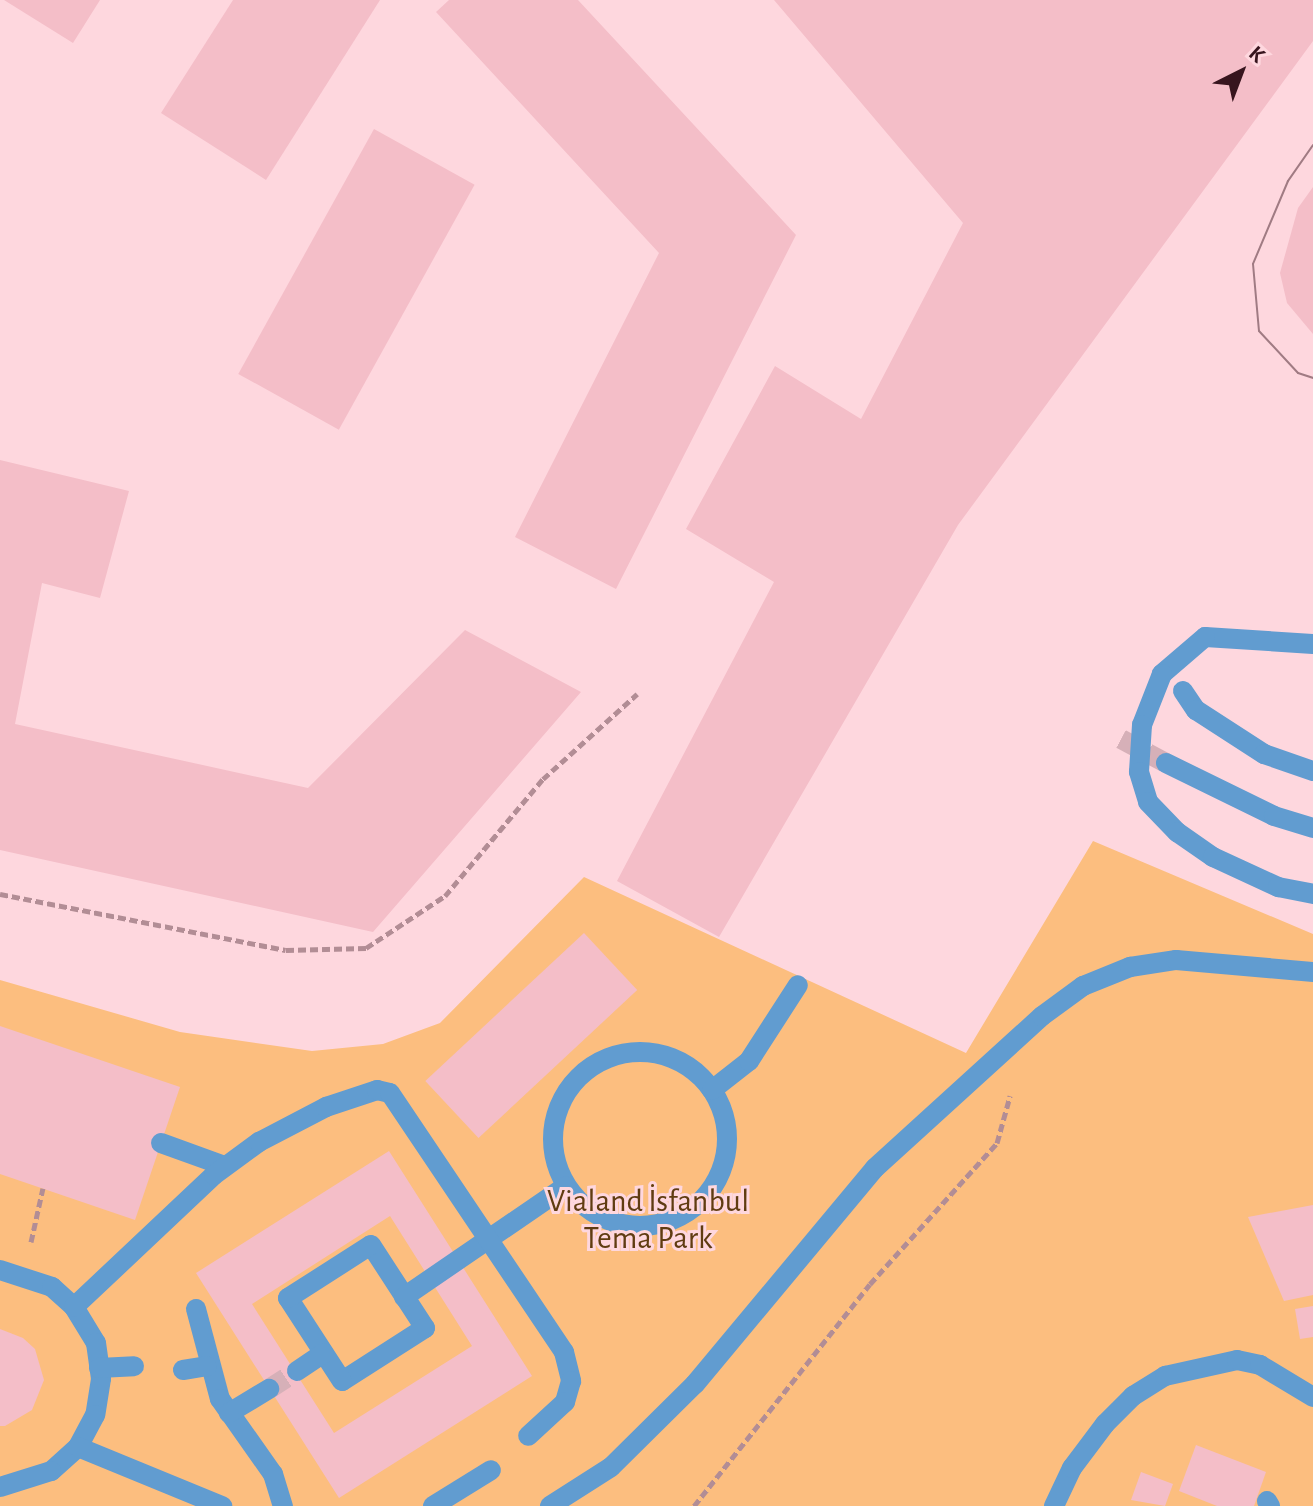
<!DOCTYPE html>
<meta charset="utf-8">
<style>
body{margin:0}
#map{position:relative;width:1313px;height:1506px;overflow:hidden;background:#fed7de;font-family:"Alegreya Sans",sans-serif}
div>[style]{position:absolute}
.green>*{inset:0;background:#fcbe7f}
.building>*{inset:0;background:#f4bec8;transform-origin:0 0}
.minor-tunnel>*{height:20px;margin-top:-10px;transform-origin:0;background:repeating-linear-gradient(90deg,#d6b0b8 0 20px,transparent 0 30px)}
.path>*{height:5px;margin-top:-2.5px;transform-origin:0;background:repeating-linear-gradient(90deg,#b28d95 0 8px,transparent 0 12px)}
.minor>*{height:20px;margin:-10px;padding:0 10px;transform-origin:10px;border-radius:10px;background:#619cd0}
.minor>.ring{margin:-10px;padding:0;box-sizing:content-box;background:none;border:20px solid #619cd0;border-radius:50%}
.tram>*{height:2px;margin:-1px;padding:0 1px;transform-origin:1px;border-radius:1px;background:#a07b83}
span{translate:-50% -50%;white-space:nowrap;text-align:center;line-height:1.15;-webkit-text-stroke:6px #fed7de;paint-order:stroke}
.park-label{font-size:32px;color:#603c11}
.north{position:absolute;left:1201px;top:32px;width:80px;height:80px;-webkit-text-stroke:6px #fed7de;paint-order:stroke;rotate:42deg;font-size:22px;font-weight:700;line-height:32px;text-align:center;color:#37151e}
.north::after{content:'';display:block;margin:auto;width:28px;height:36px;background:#37151e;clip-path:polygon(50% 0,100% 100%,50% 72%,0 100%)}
</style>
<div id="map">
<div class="green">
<div style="clip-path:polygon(1093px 841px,1313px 934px,1313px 1506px,0 1506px,0 980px,180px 1032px,312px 1051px,383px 1044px,440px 1023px,584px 877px,966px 1053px)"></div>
</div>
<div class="building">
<div style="clip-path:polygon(4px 0,100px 0,73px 43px)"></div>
<div style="clip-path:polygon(233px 0,380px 0,266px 180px,161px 113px)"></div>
<div style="clip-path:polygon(449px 0,578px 0,796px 235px,616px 589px,515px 537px,659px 253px,436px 12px)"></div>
<div style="clip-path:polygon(774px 0,1313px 0,1313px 41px,958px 525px,719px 937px,617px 881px,774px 582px,686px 529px,775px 366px,861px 419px,963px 223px)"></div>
<div style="left:374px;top:129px;width:115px;height:280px;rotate:29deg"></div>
<div style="clip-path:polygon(1313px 187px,1313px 334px,1287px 303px,1280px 273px,1298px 208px)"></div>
<div style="clip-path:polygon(0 460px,129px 491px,100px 598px,42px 583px,15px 724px,308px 788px,465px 630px,581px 692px,373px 932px,0 850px)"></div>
<div style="left:584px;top:933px;width:78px;height:217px;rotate:47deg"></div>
<div style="clip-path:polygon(0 1026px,180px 1087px,135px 1220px,0 1174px)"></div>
<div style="clip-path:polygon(evenodd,389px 1151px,532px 1376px,339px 1498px,196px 1273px,389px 1151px,390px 1216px,472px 1346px,334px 1433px,252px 1304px,390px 1216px)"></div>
<div style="clip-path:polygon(1313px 1205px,1313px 1295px,1284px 1301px,1248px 1217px)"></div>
<div style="clip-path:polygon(1313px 1306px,1313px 1337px,1300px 1339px,1295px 1309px)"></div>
<div style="clip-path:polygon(0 1329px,23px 1338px,35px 1349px,44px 1380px,32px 1410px,5px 1426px,0 1426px)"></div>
<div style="clip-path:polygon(1196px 1445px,1266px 1472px,1254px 1506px,1217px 1506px,1179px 1491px)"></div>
<div style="clip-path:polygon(1141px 1472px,1173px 1484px,1165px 1506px,1131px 1500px)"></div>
</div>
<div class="minor-tunnel">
<div style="left:1121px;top:739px;width:51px;rotate:28.1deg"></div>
<div style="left:269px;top:1389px;width:33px;rotate:-33deg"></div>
</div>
<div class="path">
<div style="left:0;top:894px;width:291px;rotate:11.1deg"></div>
<div style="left:286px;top:950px;width:80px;rotate:-1.4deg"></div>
<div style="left:366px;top:948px;width:95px;rotate:-33.4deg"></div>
<div style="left:445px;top:896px;width:153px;rotate:-50.1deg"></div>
<div style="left:543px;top:779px;width:127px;rotate:-42.1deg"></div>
<div style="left:31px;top:1242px;width:55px;rotate:-77.5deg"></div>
<div style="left:694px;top:1506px;width:283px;rotate:-51.6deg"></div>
<div style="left:870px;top:1284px;width:190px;rotate:-48deg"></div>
<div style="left:997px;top:1143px;width:49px;rotate:-74.5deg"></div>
</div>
<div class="minor">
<div style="left:1313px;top:644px;width:108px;rotate:-176.3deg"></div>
<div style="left:1205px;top:637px;width:57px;rotate:139.3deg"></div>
<div style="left:1162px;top:674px;width:55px;rotate:111.4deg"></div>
<div style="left:1142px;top:725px;width:47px;rotate:93.7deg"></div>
<div style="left:1139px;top:772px;width:31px;rotate:73deg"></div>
<div style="left:1148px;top:802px;width:42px;rotate:46deg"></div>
<div style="left:1177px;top:832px;width:44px;rotate:34.8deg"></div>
<div style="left:1213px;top:857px;width:72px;rotate:24.8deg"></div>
<div style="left:1278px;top:887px;width:36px;rotate:11deg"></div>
<div style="left:1183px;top:691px;width:23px;rotate:56deg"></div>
<div style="left:1196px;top:710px;width:81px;rotate:32.9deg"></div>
<div style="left:1264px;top:754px;width:52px;rotate:19.1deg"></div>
<div style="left:1166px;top:763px;width:120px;rotate:26.1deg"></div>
<div style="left:1274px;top:816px;width:41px;rotate:17.1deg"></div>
<div class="ring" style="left:553px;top:1052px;width:154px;height:154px"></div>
<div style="left:712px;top:1090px;width:47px;rotate:-38.1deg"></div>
<div style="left:749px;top:1061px;width:90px;rotate:-57.2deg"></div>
<div style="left:161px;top:1143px;width:68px;rotate:19.8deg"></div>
<div style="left:371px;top:1245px;width:99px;rotate:57deg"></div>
<div style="left:425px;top:1328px;width:98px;rotate:147.4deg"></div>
<div style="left:342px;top:1381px;width:99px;rotate:-123deg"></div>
<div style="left:288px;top:1298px;width:98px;rotate:-32.6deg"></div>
<div style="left:0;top:1270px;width:55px;rotate:18.1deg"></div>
<div style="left:52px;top:1287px;width:30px;rotate:42deg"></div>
<div style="left:74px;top:1307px;width:42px;rotate:58.6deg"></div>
<div style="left:96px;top:1343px;width:36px;rotate:82deg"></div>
<div style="left:101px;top:1379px;width:36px;rotate:99deg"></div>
<div style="left:95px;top:1415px;width:36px;rotate:118deg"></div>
<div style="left:78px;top:1447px;width:36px;rotate:138deg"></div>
<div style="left:51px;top:1471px;width:53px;rotate:162.6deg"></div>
<div style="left:404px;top:1297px;width:196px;rotate:-34.4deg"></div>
<div style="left:74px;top:1307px;width:192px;rotate:-43.3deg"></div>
<div style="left:214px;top:1175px;width:56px;rotate:-36.3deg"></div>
<div style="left:259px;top:1142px;width:76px;rotate:-27.6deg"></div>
<div style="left:326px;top:1107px;width:54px;rotate:-18.4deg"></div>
<div style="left:377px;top:1090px;width:13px;rotate:13deg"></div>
<div style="left:390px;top:1093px;width:312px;rotate:56.1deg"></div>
<div style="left:564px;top:1352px;width:30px;rotate:76deg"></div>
<div style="left:571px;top:1381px;width:22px;rotate:106deg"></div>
<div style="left:565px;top:1402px;width:50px;rotate:137.4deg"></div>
<div style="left:196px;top:1309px;width:93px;rotate:75.1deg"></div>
<div style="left:220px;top:1399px;width:92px;rotate:54.8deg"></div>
<div style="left:273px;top:1474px;width:34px;rotate:73deg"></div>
<div style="left:99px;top:1368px;width:35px;rotate:-3deg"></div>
<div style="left:183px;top:1370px;width:24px;rotate:-9deg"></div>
<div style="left:297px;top:1371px;width:32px;rotate:-34deg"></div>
<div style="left:229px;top:1413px;width:47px;rotate:-31deg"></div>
<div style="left:78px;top:1447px;width:156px;rotate:22.3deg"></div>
<div style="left:1267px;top:1501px;width:6px;rotate:59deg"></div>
<div style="left:433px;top:1506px;width:68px;rotate:-31.8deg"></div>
<div style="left:550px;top:1506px;width:72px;rotate:-32.6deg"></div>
<div style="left:611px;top:1467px;width:118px;rotate:-44.7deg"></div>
<div style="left:695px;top:1384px;width:281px;rotate:-50.2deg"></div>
<div style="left:875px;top:1168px;width:226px;rotate:-42.3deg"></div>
<div style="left:1042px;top:1016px;width:51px;rotate:-36.2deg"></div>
<div style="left:1083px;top:986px;width:51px;rotate:-22deg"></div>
<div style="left:1130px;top:967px;width:47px;rotate:-8.7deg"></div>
<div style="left:1176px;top:960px;width:138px;rotate:5deg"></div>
<div style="left:1054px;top:1506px;width:42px;rotate:-64.7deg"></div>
<div style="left:1072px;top:1468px;width:55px;rotate:-53.1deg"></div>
<div style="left:1105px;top:1424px;width:40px;rotate:-45deg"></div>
<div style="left:1133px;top:1396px;width:38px;rotate:-32deg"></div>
<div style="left:1165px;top:1376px;width:74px;rotate:-12.5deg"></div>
<div style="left:1237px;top:1360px;width:24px;rotate:12deg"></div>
<div style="left:1260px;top:1365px;width:62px;rotate:31.1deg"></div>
</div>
<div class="tram">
<div style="left:1313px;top:145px;width:44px;rotate:124.8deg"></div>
<div style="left:1288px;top:181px;width:90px;rotate:112.9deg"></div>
<div style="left:1253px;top:264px;width:67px;rotate:84.9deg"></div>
<div style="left:1259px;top:331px;width:57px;rotate:47.1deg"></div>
<div style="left:1298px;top:373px;width:16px;rotate:18deg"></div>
</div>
<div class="park-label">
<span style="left:648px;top:1220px">Vialand İsfanbul<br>Tema Park</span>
</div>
<div class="north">K</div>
</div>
